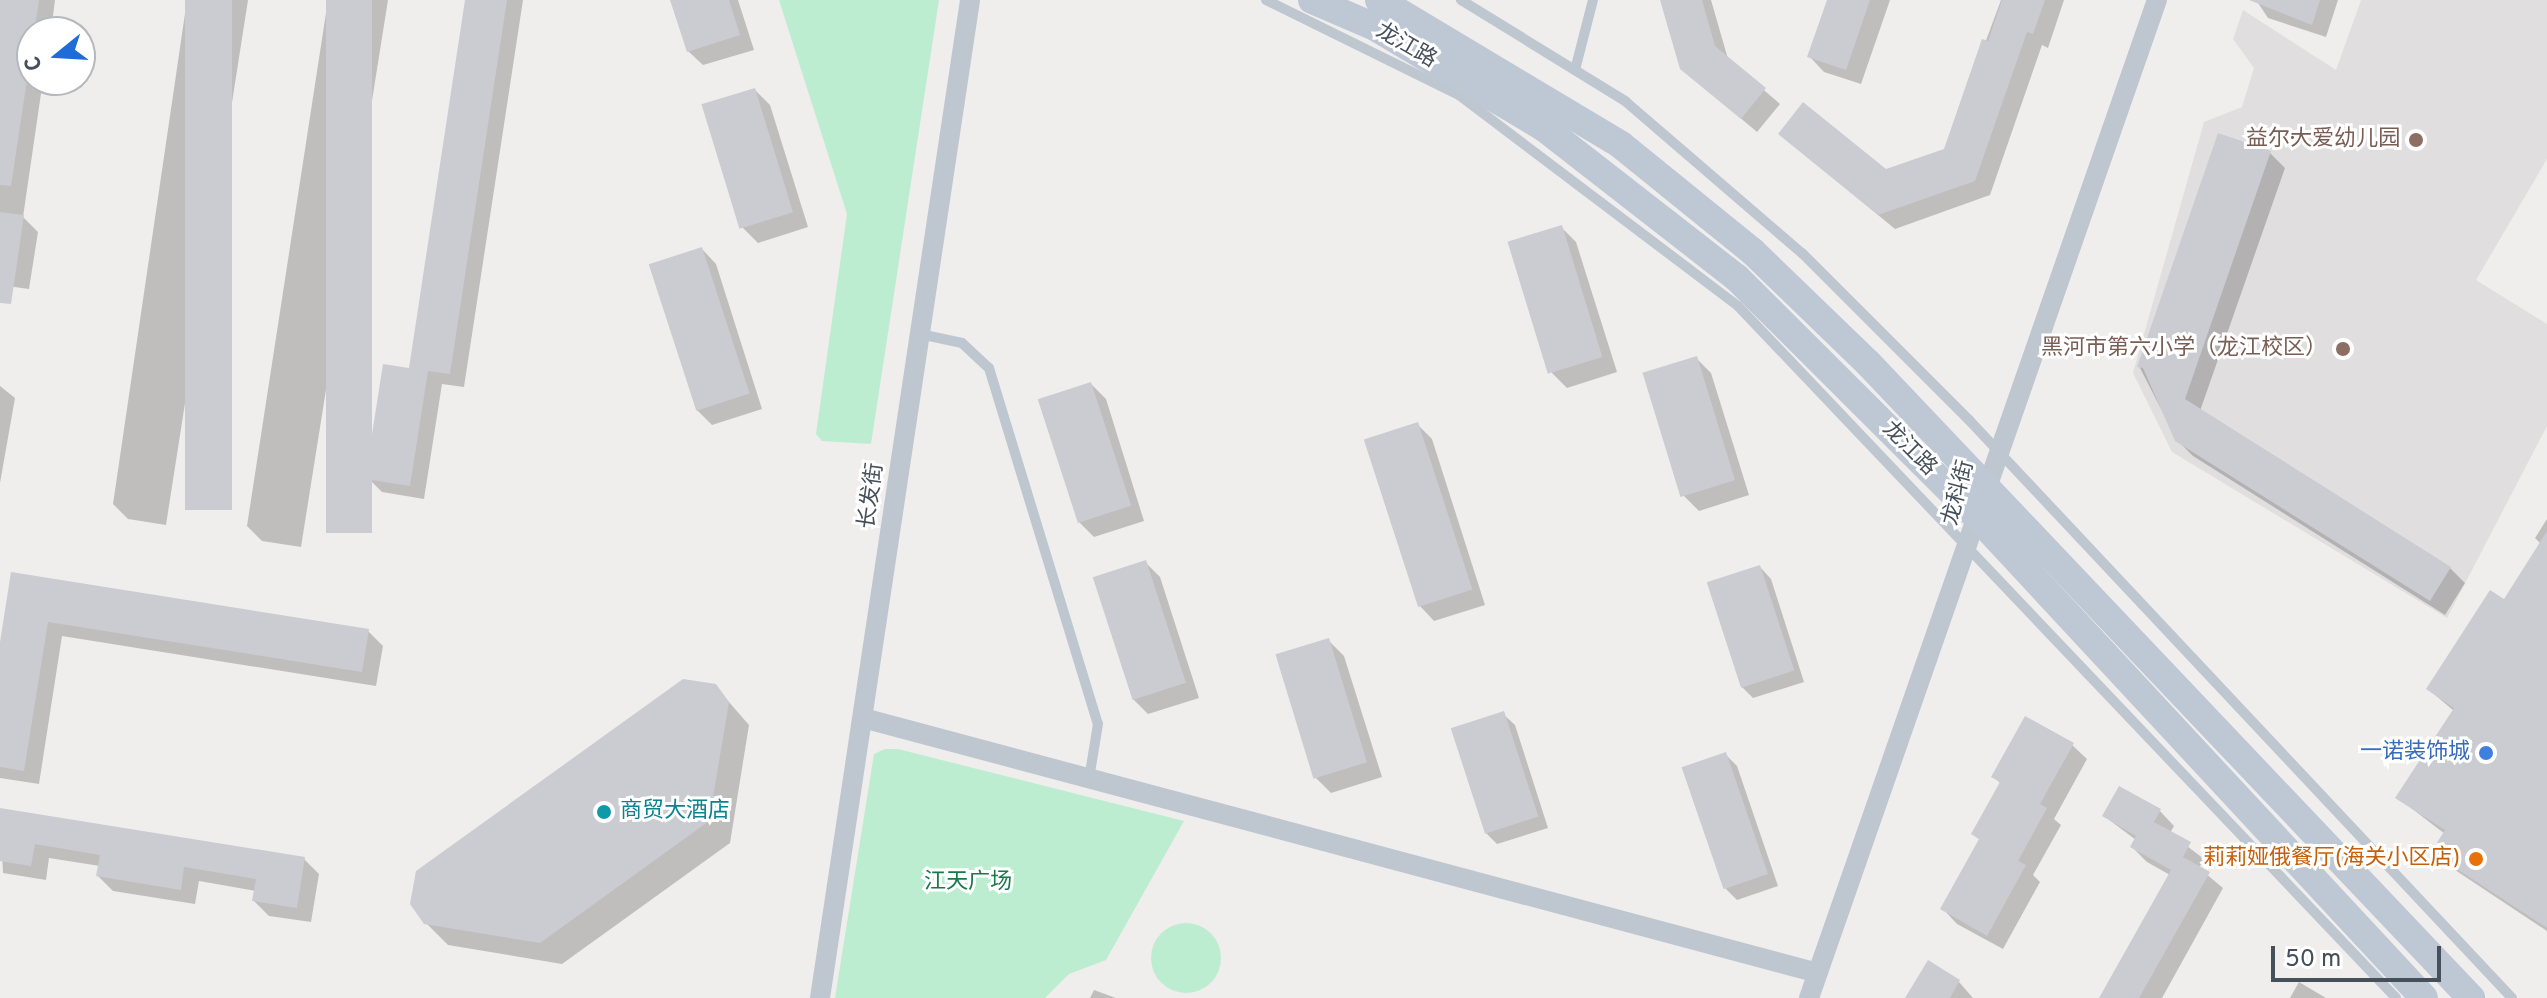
<!DOCTYPE html>
<meta charset="utf-8">
<style>
body{margin:0}
#map{position:relative;width:2547px;height:998px;overflow:hidden;background:#f0eded;font-family:Overpass,"Noto Sans SC",sans-serif}
div>[style]{position:absolute}
.education>*{inset:0;background:#e1dedf}
.green>*{inset:0;background:#bcedd0}
.round{border-radius:50%}
.shadow>*{inset:0;background:#0003}
.building>*{inset:0;background:#caccd2;transform-origin:0 0}
.lane>*{height:10px;margin:-5px;padding:0 5px;transform-origin:5px;border-radius:5px;background:#bec7cf}
.street>*{height:20px;margin:-10px;padding:0 10px;transform-origin:10px;border-radius:10px;background:#bec7cf}
.secondary>*{height:28px;margin:-14px;padding:0 14px;transform-origin:14px;border-radius:14px;background:#bec8d4}
.dots>*{width:22px;height:22px;translate:-50% -50%;box-sizing:border-box;border:4px solid #fff;border-radius:50%}
span{translate:-50% -50%;white-space:nowrap;text-align:center;line-height:1.15;-webkit-text-stroke:6px #fff;paint-order:stroke}
.street-label{font-size:22px;color:#46505a}
.education-label{font-size:22px;color:#785e54}
.right{translate:-100% -50%;text-align:right}
.shop-label{font-size:22px;color:#366cbe}
.culture-label{font-size:22px;color:#0d838f}
.left{translate:0 -50%;text-align:left}
.food-label{font-size:22px;color:#c56008}
.park-label{font-size:22px;color:#19794b}
.north{position:absolute;left:16px;top:16px;width:80px;height:80px;box-sizing:border-box;background:#fff;border:2px solid #b5b9bd;border-radius:50%;rotate:252deg;font-size:22px;font-weight:700;line-height:32px;text-align:center;color:#46505a}
.north::after{content:'';display:block;margin:auto;width:28px;height:36px;background:#1f6bd8;clip-path:polygon(50% 0,100% 100%,50% 72%,0 100%)}
.scale{position:absolute;left:2271px;top:946px;width:170px;height:36px;box-sizing:border-box;border:4px solid #46505a;border-top:0;padding-left:10px;font-size:24px;line-height:28px;white-space:nowrap;color:#46505a;-webkit-text-stroke:6px #fff;paint-order:stroke}
</style>
<div id="map">
<div class="education">
<div style="clip-path:polygon(2361px 0,2547px 0,2547px 159px,2476px 280px,2547px 324px,2547px 426px,2447px 618px,2172px 452px,2133px 373px,2204px 122px,2242px 107px,2254px 68px,2233px 39px,2243px 10px,2336px 70px)"></div>
</div>
<div class="green">
<div style="clip-path:polygon(779px 0,939px 0,871px 444px,822px 441px,816px 434px,847px 214px)"></div>
<div style="clip-path:polygon(885px 749px,898px 749px,1184px 821px,1106px 960px,1069px 974px,1045px 998px,835px 998px,874px 754px)"></div>
<div class="round" style="left:1151px;top:923px;width:70px;height:70px"></div>
</div>
<div class="shadow">
<div style="clip-path:polygon(0 0,55px 0,51px 32px,32px 32px,32px 80px,43px 80px,23px 217px,38px 232px,29px 289px,0 285px)"></div>
<div style="clip-path:polygon(187px 0,248px 0,166px 525px,128px 519px,113px 504px)"></div>
<div style="clip-path:polygon(328px 0,388px 0,301px 547px,262px 541px,247px 526px)"></div>
<div style="clip-path:polygon(467px 0,523px 0,464px 387px,442px 384px,424px 499px,382px 492px,368px 478px,410px 371px)"></div>
<div style="clip-path:polygon(672px 0,738px 0,754px 50px,703px 65px,688px 51px)"></div>
<div style="clip-path:polygon(1662px 0,1711px 0,1728px 59px,1780px 104px,1757px 132px,1681px 68px)"></div>
<div style="clip-path:polygon(1829px 0,1890px 0,1861px 84px,1824px 72px,1810px 57px)"></div>
<div style="clip-path:polygon(2001px 0,2064px 0,2048px 48px,2042px 45px,1990px 195px,1895px 229px,1780px 134px,1885px 171px,1945px 151px)"></div>
<div style="clip-path:polygon(2256px 0,2338px 0,2326px 37px,2268px 18px)"></div>
<div style="clip-path:polygon(755px 90px,770px 105px,808px 227px,758px 243px,743px 228px)"></div>
<div style="clip-path:polygon(2270px 153px,2285px 168px,2200px 411px,2450px 568px,2465px 583px,2445px 615px,2193px 456px,2177px 440px,2139px 366px)"></div>
<div style="clip-path:polygon(1561px 227px,1576px 242px,1617px 372px,1567px 388px,1552px 373px)"></div>
<div style="clip-path:polygon(702px 249px,716px 264px,762px 409px,712px 425px,697px 410px)"></div>
<div style="clip-path:polygon(1696px 358px,1711px 373px,1749px 495px,1699px 511px,1684px 496px)"></div>
<div style="clip-path:polygon(1091px 384px,1106px 399px,1144px 521px,1094px 537px,1079px 522px)"></div>
<div style="clip-path:polygon(0 386px,15px 398px,0 483px)"></div>
<div style="clip-path:polygon(1417px 424px,1432px 439px,1485px 605px,1434px 621px,1420px 606px)"></div>
<div style="clip-path:polygon(2547px 519px,2547px 931px,2449px 866px,2434px 851px,2445px 834px,2398px 798px,2454px 711px,2428px 689px,2505px 602px,2541px 544px,2535px 538px)"></div>
<div style="clip-path:polygon(1145px 562px,1160px 577px,1199px 698px,1148px 714px,1133px 699px)"></div>
<div style="clip-path:polygon(1760px 567px,1771px 579px,1804px 682px,1753px 698px,1742px 687px)"></div>
<div style="clip-path:polygon(13px 574px,368px 631px,383px 646px,376px 686px,62px 636px,39px 784px,0 778px,0 655px)"></div>
<div style="clip-path:polygon(1329px 641px,1344px 656px,1382px 777px,1331px 793px,1316px 778px)"></div>
<div style="clip-path:polygon(715px 686px,749px 725px,730px 843px,562px 964px,448px 945px,426px 923px)"></div>
<div style="clip-path:polygon(1503px 714px,1515px 725px,1548px 828px,1497px 844px,1486px 833px)"></div>
<div style="clip-path:polygon(2072px 745px,2087px 759px,2054px 819px,2061px 825px,2033px 875px,2040px 882px,2003px 949px,1957px 924px,1943px 909px,1981px 841px,1973px 834px,2001px 784px,1994px 777px)"></div>
<div style="clip-path:polygon(1726px 755px,1737px 766px,1778px 886px,1737px 900px,1726px 889px)"></div>
<div style="clip-path:polygon(0 810px,304px 859px,319px 874px,311px 922px,269px 916px,254px 901px,256px 891px,199px 881px,195px 904px,113px 891px,98px 876px,100px 866px,49px 858px,46px 880px,3px 873px)"></div>
<div style="clip-path:polygon(2160px 811px,2174px 826px,2170px 833px,2204px 859px,2199px 868px,2223px 888px,2162px 998px,2101px 998px,2170px 875px,2147px 862px,2132px 847px,2136px 840px,2104px 816px)"></div>
<div style="clip-path:polygon(1959px 982px,1973px 998px,1908px 998px)"></div>
<div style="clip-path:polygon(2299px 982px,2326px 998px,2290px 998px)"></div>
<div style="clip-path:polygon(1094px 990px,1116px 998px,1090px 998px)"></div>
</div>
<div class="building">
<div style="clip-path:polygon(0 0,39px 0,11px 186px,0 185px)"></div>
<div style="left:185px;top:0;width:47px;height:510px"></div>
<div style="left:326px;top:0;width:46px;height:533px"></div>
<div style="clip-path:polygon(465px 0,507px 0,450px 374px,428px 371px,410px 486px,365px 479px,383px 364px,409px 368px)"></div>
<div style="clip-path:polygon(670px 0,729px 0,740px 35px,687px 52px)"></div>
<div style="clip-path:polygon(1660px 0,1702px 0,1715px 46px,1766px 88px,1741px 119px,1680px 69px)"></div>
<div style="clip-path:polygon(1827px 0,1870px 0,1846px 70px,1807px 57px)"></div>
<div style="clip-path:polygon(2002px 0,2045px 0,2033px 34px,2027px 32px,1975px 181px,1878px 215px,1778px 134px,1803px 102px,1886px 169px,1944px 149px,1982px 39px,1988px 41px)"></div>
<div style="clip-path:polygon(2249px 0,2320px 0,2312px 25px)"></div>
<div style="left:755px;top:88px;width:130px;height:56px;rotate:73deg"></div>
<div style="clip-path:polygon(2218px 133px,2271px 151px,2185px 399px,2451px 567px,2430px 601px,2175px 441px,2143px 368px,2137px 367px)"></div>
<div style="clip-path:polygon(0 212px,24px 215px,11px 304px,0 303px)"></div>
<div style="left:1562px;top:225px;width:138px;height:57px;rotate:73deg"></div>
<div style="left:702px;top:247px;width:154px;height:56px;rotate:72deg"></div>
<div style="left:1697px;top:356px;width:130px;height:57px;rotate:73deg"></div>
<div style="left:1091px;top:382px;width:130px;height:56px;rotate:72deg"></div>
<div style="left:1418px;top:422px;width:176px;height:57px;rotate:72deg"></div>
<div style="clip-path:polygon(2547px 531px,2547px 928px,2431px 852px,2445px 830px,2395px 798px,2454px 708px,2426px 689px,2490px 590px,2504px 599px)"></div>
<div style="left:1146px;top:560px;width:129px;height:56px;rotate:72deg"></div>
<div style="left:1760px;top:565px;width:111px;height:56px;rotate:72deg"></div>
<div style="clip-path:polygon(11px 572px,369px 629px,362px 672px,48px 622px,24px 771px,0 767px,0 642px)"></div>
<div style="left:1329px;top:638px;width:130px;height:56px;rotate:73deg"></div>
<div style="clip-path:polygon(683px 679px,716px 684px,729px 702px,709px 821px,540px 943px,424px 924px,410px 904px,416px 871px)"></div>
<div style="left:1504px;top:711px;width:111px;height:56px;rotate:72deg"></div>
<div style="clip-path:polygon(2025px 716px,2074px 743px,2040px 804px,2047px 808px,2018px 861px,2026px 865px,1987px 936px,1940px 909px,1979px 839px,1971px 834px,2000px 782px,1991px 777px)"></div>
<div style="left:1726px;top:752px;width:129px;height:47px;rotate:71deg"></div>
<div style="clip-path:polygon(2119px 786px,2161px 809px,2154px 822px,2191px 842px,2183px 857px,2210px 872px,2139px 998px,2099px 998px,2171px 870px,2130px 847px,2136px 836px,2102px 816px)"></div>
<div style="clip-path:polygon(0 808px,305px 857px,297px 908px,252px 901px,256px 879px,184px 867px,181px 890px,96px 876px,100px 855px,35px 844px,31px 866px,0 861px)"></div>
<div style="clip-path:polygon(1928px 960px,1960px 980px,1950px 998px,1905px 998px)"></div>
</div>
<div class="lane">
<div style="left:1266px;top:0;width:215px;rotate:26.2deg"></div>
<div style="left:1459px;top:95px;width:350px;rotate:37.1deg"></div>
<div style="left:1738px;top:306px;width:955px;rotate:46.44deg"></div>
<div style="left:1461px;top:0;width:193px;rotate:31.6deg"></div>
<div style="left:1625px;top:101px;width:233px;rotate:40.7deg"></div>
<div style="left:1802px;top:253px;width:236px;rotate:45deg"></div>
<div style="left:1969px;top:420px;width:793px;rotate:46.79deg"></div>
<div style="left:1575px;top:70px;width:72px;rotate:-75.6deg"></div>
<div style="left:920px;top:334px;width:43px;rotate:12.1deg"></div>
<div style="left:962px;top:343px;width:37px;rotate:43deg"></div>
<div style="left:989px;top:368px;width:372px;rotate:73deg"></div>
<div style="left:1098px;top:724px;width:56px;rotate:99.3deg"></div>
</div>
<div class="street">
<div style="left:863px;top:718px;width:988px;rotate:14.95deg"></div>
<div style="left:820px;top:998px;width:1009px;rotate:-81.45deg"></div>
<div style="left:1809px;top:998px;width:1057px;rotate:-70.78deg"></div>
</div>
<div class="secondary">
<div style="left:1312px;top:0;width:69px;rotate:23.2deg"></div>
<div style="left:1375px;top:27px;width:196px;rotate:30.8deg"></div>
<div style="left:1543px;top:127px;width:246px;rotate:37.9deg"></div>
<div style="left:1737px;top:278px;width:340px;rotate:44.9deg"></div>
<div style="left:1978px;top:518px;width:655px;rotate:47.1deg"></div>
<div style="left:1379px;top:0;width:282px;rotate:30.9deg"></div>
<div style="left:1621px;top:145px;width:169px;rotate:39deg"></div>
<div style="left:1752px;top:251px;width:161px;rotate:44deg"></div>
<div style="left:1868px;top:363px;width:876px;rotate:46.48deg"></div>
</div>
<div class="dots">
<div style="left:2416px;top:140px;background:#8d6e63"></div>
<div style="left:2343px;top:349px;background:#8d6e63"></div>
<div style="left:2486px;top:753px;background:#3f7fe0"></div>
<div style="left:604px;top:812px;background:#0f9aa8"></div>
<div style="left:2476px;top:859px;background:#e8710a"></div>
</div>
<div class="street-label">
<span style="left:1406px;top:46px;rotate:30deg">龙江路</span>
<span style="left:1909px;top:449px;rotate:45deg">龙江路</span>
<span style="left:1959px;top:493px;rotate:-75deg">龙科街</span>
<span style="left:872px;top:496px;rotate:-82deg">长发街</span>
</div>
<div class="education-label">
<span class="right" style="left:2400px;top:140px">益尔·大爱幼儿园</span>
<span class="right" style="left:2327px;top:349px">黑河市第六小学（龙江校区）</span>
</div>
<div class="shop-label">
<span class="right" style="left:2470px;top:753px">一诺装饰城</span>
</div>
<div class="culture-label">
<span class="left" style="left:620px;top:812px">商贸大酒店</span>
</div>
<div class="food-label">
<span class="right" style="left:2460px;top:859px">莉莉娅俄餐厅(海关小区店)</span>
</div>
<div class="park-label">
<span style="left:968px;top:883px">江天广场</span>
</div>
<div class="north">С</div>
<div class="scale">50 m</div>
</div>
